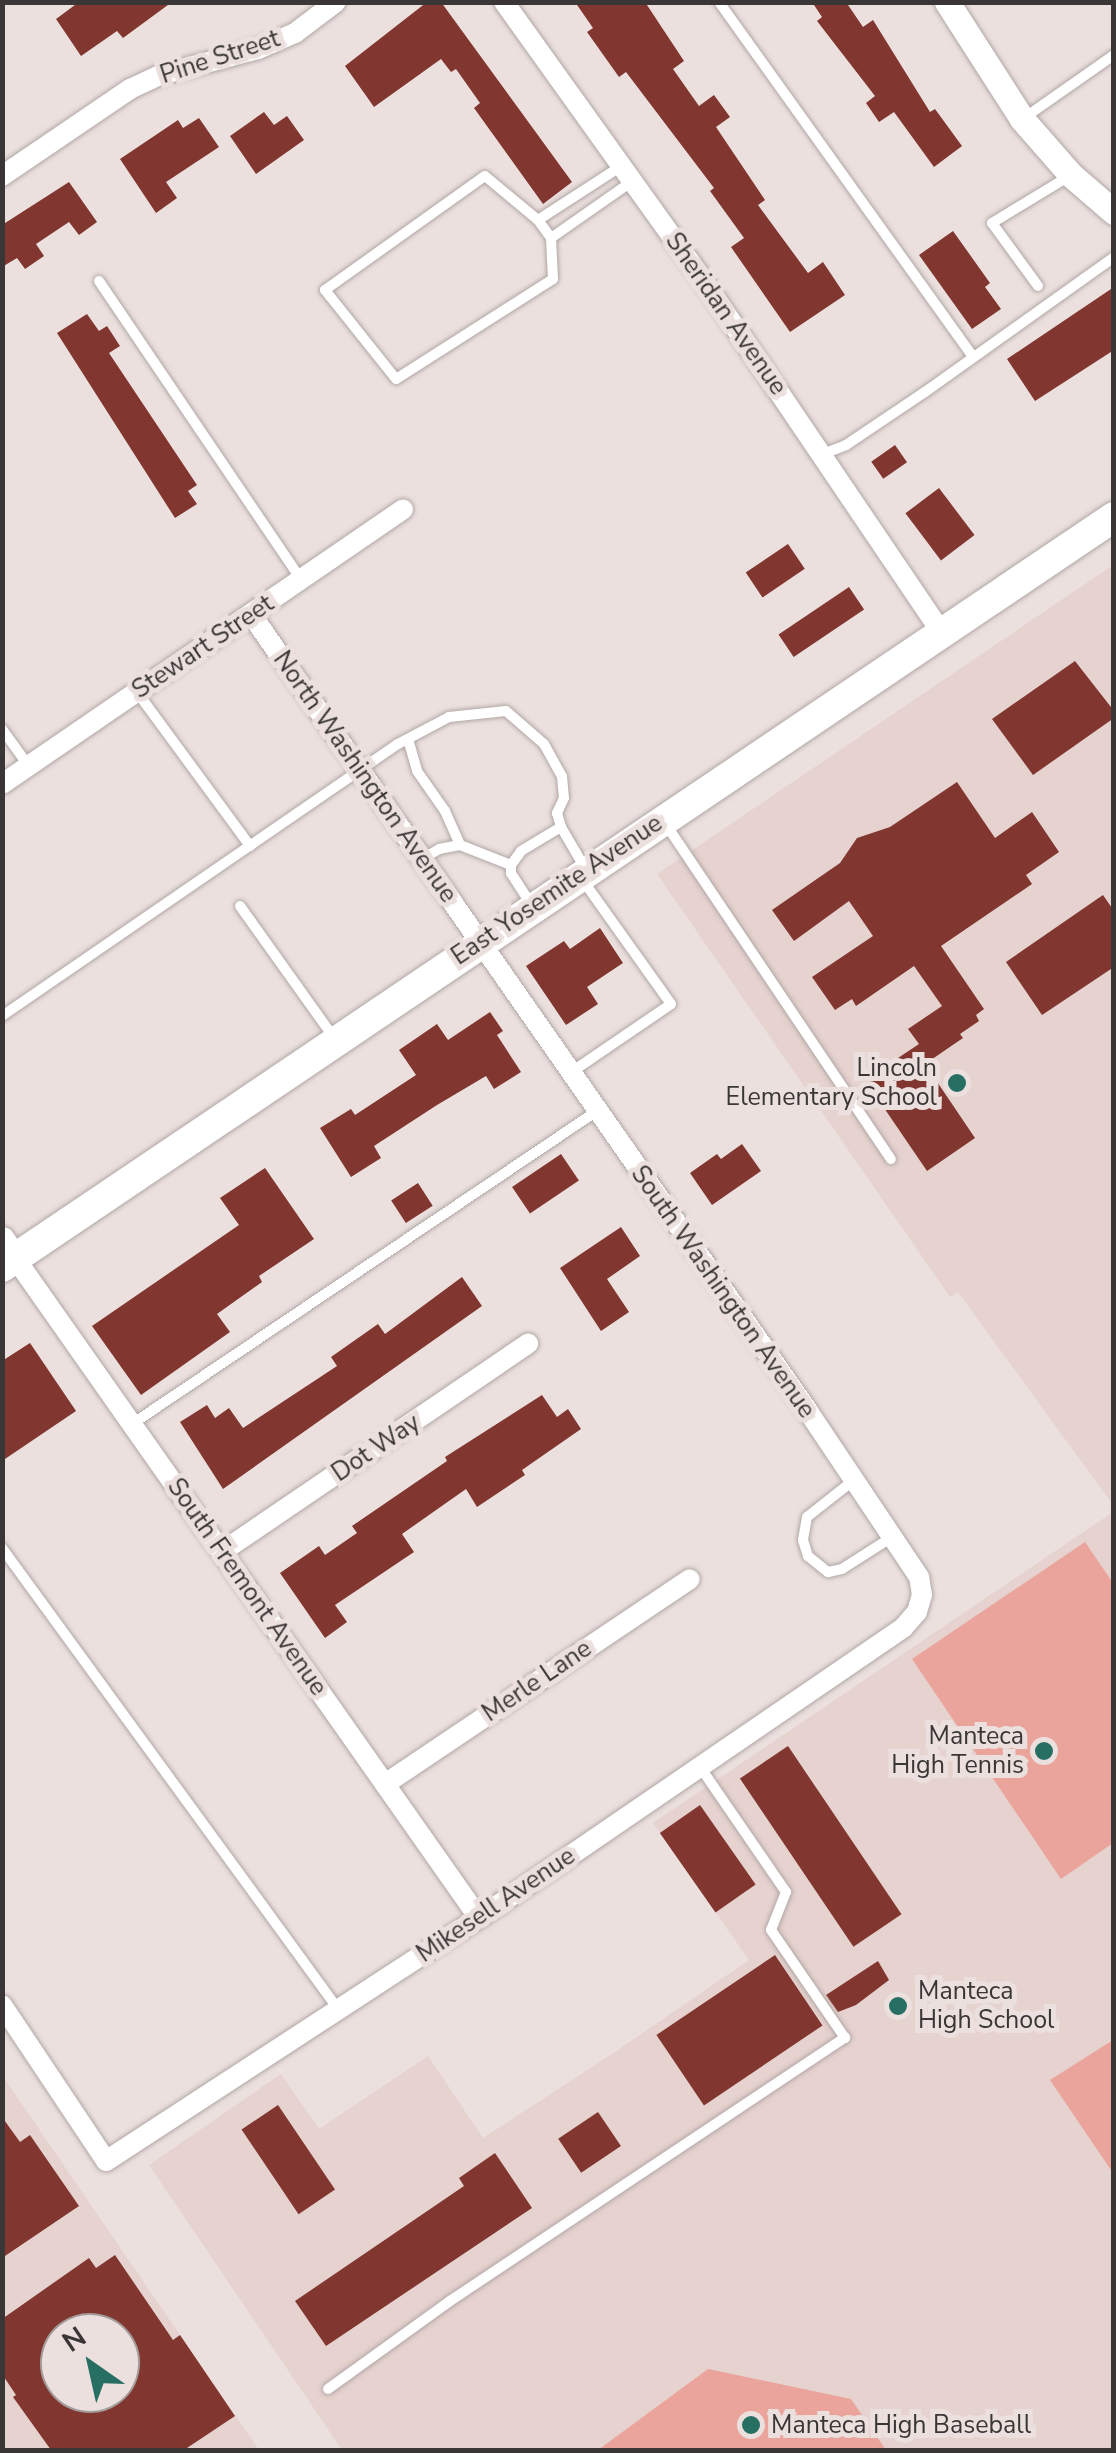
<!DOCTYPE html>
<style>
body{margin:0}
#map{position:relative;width:1116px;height:2453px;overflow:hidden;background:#ebe0de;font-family:"Nunito Sans",sans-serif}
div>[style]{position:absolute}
.built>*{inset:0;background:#e6d2cf}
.green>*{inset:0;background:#eaa49b}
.building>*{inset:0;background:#81362f;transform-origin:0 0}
.roads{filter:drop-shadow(0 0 2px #b1a7a5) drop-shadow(0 0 2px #b1a7a5)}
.service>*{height:10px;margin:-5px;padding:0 5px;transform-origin:5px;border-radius:5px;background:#fff}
.minor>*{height:20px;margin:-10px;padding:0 10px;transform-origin:10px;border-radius:10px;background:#fff}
.tertiary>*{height:25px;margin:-12.5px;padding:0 12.5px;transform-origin:12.5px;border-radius:12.5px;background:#fff}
.secondary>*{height:30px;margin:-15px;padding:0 15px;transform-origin:15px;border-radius:15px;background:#fff}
.dots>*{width:28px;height:28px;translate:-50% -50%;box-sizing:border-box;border:5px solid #ebe0de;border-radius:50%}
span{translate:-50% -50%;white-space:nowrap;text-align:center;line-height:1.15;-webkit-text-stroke:10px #ebe0de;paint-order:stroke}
.street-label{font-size:25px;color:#3a3635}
.poi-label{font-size:25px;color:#3a3635}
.right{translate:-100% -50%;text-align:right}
.left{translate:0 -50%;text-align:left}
.frame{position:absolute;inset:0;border:5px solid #3a3635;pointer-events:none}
.north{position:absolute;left:40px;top:2313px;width:100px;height:100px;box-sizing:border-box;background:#ebe0de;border:2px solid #a49c9a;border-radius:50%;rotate:326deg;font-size:28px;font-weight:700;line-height:40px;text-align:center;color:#3a3635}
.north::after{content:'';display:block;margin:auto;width:35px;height:45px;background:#276e63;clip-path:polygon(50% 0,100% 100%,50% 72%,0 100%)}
</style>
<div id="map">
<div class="built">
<div style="clip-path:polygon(1113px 565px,1113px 1505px,958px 1292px,950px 1297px,657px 874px)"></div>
<div style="clip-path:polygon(1113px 1512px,1113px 2450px,342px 2450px,149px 2165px,281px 2074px,319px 2129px,428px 2056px,483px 2138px,615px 2052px,749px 1960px,653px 1823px)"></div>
<div style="clip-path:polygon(evenodd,2px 2075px,180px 2335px,259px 2450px,3px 2450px,2px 2075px,60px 2333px,120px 2333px,120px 2393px,60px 2393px,60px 2333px)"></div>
</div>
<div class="green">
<div style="clip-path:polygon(1085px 1542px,1113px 1583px,1113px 1843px,1061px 1879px,912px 1659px)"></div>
<div style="clip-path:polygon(1113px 2040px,1113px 2173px,1050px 2080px)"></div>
<div style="clip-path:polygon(708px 2369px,851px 2399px,886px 2450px,598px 2450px)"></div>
</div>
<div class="building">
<div style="clip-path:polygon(79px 2px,172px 2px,123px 38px,117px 31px,81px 56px,56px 19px)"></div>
<div style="clip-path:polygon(427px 2px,441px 2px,572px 182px,543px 204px,474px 108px,480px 103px,456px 69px,451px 72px,441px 59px,374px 107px,345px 66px)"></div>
<div style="clip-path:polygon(575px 2px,645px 2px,684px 61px,673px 69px,699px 106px,714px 95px,730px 117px,716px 127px,765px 200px,758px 205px,808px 273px,823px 262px,845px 295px,790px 332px,731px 247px,744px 238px,710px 191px,714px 188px,626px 72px,619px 77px,587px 32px,593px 28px)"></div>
<div style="clip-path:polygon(812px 2px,846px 2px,863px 27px,873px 20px,930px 112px,935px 109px,962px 146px,934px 167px,894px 112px,879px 122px,866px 103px,875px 96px,817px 21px,822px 17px)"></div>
<div style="clip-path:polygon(264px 112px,274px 125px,287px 116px,304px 140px,256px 174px,230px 136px)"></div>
<div style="clip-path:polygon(199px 118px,219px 147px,166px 182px,177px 198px,156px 213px,120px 159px,178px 120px,183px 128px)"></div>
<div style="clip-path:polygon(69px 182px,97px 222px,79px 235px,69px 222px,36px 244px,44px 256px,25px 269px,17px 258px,2px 267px,2px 225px)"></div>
<div style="clip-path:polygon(953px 231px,990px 283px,985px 287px,1001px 309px,972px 329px,919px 255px)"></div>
<div style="clip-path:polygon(1114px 287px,1114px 350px,1035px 401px,1007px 359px)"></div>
<div style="clip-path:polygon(87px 314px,99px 331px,107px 326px,120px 346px,109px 353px,197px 485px,188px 491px,197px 504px,175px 518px,57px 333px)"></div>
<div style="left:895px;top:445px;width:21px;height:29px;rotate:55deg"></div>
<div style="left:939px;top:488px;width:59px;height:42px;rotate:53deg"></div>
<div style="left:788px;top:544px;width:30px;height:51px;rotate:56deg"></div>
<div style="left:849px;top:587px;width:27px;height:85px;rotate:56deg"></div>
<div style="clip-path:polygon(1075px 661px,1114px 711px,1114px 718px,1033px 775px,992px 719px)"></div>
<div style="clip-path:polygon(957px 782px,995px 838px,1032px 812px,1059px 852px,1026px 875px,1032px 884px,941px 946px,984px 1009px,976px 1015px,979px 1021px,960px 1034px,963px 1038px,925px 1064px,975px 1138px,927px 1171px,865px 1080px,919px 1044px,908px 1029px,942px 1006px,914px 966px,856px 1006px,852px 999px,835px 1010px,812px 977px,873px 936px,849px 901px,794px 941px,772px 910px,840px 863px,857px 838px,890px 827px)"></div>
<div style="clip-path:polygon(1103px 895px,1114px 911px,1114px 967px,1042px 1015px,1006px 962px)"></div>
<div style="clip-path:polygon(600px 928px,623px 963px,587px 987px,598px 1004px,566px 1025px,526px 966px,564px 941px,570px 949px)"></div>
<div style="clip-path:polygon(490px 1012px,503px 1031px,497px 1035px,521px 1072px,494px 1089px,486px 1076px,437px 1105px,374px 1146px,381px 1158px,351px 1177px,320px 1128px,351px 1109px,355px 1115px,416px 1075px,399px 1050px,437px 1024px,448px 1040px)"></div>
<div style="clip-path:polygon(742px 1144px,761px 1171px,712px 1205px,690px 1173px,717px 1154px,721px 1159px)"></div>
<div style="left:561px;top:1154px;width:32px;height:59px;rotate:56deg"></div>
<div style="clip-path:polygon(265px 1168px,314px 1239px,259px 1276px,262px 1282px,217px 1314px,230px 1332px,141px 1395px,92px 1326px,239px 1225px,220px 1198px)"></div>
<div style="left:418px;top:1183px;width:27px;height:32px;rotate:57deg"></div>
<div style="clip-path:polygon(621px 1227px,640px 1256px,607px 1279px,629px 1312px,601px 1331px,560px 1268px)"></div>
<div style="clip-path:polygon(462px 1277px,482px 1306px,223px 1489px,180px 1422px,207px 1405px,215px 1418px,229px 1408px,243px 1428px,337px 1366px,331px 1357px,378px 1324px,385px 1334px)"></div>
<div style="clip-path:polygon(30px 1343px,76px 1411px,2px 1461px,2px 1361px)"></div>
<div style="clip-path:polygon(542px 1395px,557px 1417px,568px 1409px,581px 1429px,522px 1470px,525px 1475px,477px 1507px,466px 1489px,402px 1534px,414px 1552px,335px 1605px,347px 1622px,325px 1638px,280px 1573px,319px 1546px,325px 1555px,357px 1533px,352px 1526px,447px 1461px,445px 1457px)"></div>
<div style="left:788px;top:1746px;width:203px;height:58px;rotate:56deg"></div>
<div style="left:700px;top:1805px;width:97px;height:49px;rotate:55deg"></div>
<div style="left:775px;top:1955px;width:85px;height:143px;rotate:56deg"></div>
<div style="clip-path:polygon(878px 1961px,889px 1980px,856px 2005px,838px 2012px,826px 1995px)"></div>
<div style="left:278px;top:2105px;width:102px;height:44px;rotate:56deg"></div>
<div style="left:598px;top:2112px;width:41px;height:48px;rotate:56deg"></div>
<div style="clip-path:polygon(2px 2117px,20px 2142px,30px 2135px,79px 2206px,2px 2258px)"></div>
<div style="clip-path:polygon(495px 2153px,532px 2208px,326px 2346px,295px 2301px,464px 2186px,459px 2178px)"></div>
<div style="clip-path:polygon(evenodd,115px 2255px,173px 2340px,180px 2335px,235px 2416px,184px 2450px,51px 2450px,13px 2397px,16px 2395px,2px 2374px,2px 2319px,89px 2258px,96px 2268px,115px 2255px,60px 2333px,120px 2333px,120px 2393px,60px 2393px,60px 2333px)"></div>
</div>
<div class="roads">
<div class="service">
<div style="left:719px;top:2px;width:435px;rotate:54.4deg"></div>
<div style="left:1024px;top:118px;width:110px;rotate:-35deg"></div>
<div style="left:485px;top:176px;width:69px;rotate:39.7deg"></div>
<div style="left:538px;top:220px;width:22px;rotate:54deg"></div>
<div style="left:551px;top:238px;width:41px;rotate:87.2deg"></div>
<div style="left:553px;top:279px;width:186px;rotate:147.5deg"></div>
<div style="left:396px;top:379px;width:114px;rotate:-128.6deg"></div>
<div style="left:325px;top:290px;width:196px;rotate:-35.5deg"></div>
<div style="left:538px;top:220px;width:98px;rotate:-32.9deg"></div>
<div style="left:551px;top:238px;width:98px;rotate:-35deg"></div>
<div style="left:99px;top:281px;width:360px;rotate:55.9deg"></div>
<div style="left:1038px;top:286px;width:78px;rotate:-126.1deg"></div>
<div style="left:992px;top:223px;width:92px;rotate:-31.3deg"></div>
<div style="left:823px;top:454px;width:25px;rotate:-21deg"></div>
<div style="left:846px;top:445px;width:95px;rotate:-33.9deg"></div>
<div style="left:925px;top:392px;width:232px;rotate:-35.5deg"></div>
<div style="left:137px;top:692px;width:191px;rotate:53.7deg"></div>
<div style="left:2px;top:729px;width:44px;rotate:54.2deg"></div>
<div style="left:408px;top:739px;width:33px;rotate:74deg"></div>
<div style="left:417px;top:771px;width:49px;rotate:55deg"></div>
<div style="left:445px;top:811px;width:37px;rotate:66deg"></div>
<div style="left:665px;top:823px;width:405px;rotate:56.1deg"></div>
<div style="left:422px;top:859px;width:20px;rotate:-30deg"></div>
<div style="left:439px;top:849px;width:21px;rotate:-11deg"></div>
<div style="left:460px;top:845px;width:55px;rotate:21.4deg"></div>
<div style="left:531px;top:904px;width:37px;rotate:-123deg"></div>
<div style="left:511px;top:873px;width:8px;rotate:-90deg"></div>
<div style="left:511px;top:865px;width:17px;rotate:-54deg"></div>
<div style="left:521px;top:851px;width:47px;rotate:-31deg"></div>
<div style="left:240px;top:906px;width:162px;rotate:54.5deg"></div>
<div style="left:2px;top:1016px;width:480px;rotate:-34.5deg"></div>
<div style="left:398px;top:744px;width:58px;rotate:-27.9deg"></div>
<div style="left:449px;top:717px;width:57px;rotate:-6deg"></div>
<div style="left:506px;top:711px;width:50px;rotate:41deg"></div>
<div style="left:544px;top:744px;width:37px;rotate:61deg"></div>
<div style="left:562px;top:776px;width:22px;rotate:85deg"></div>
<div style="left:564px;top:798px;width:17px;rotate:115deg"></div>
<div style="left:557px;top:813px;width:15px;rotate:74deg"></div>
<div style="left:561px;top:827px;width:48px;rotate:59.7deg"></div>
<div style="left:570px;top:1073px;width:122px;rotate:-34.3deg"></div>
<div style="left:671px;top:1004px;width:153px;rotate:-125.5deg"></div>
<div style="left:132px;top:1424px;width:561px;rotate:-33.95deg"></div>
<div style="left:854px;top:1480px;width:60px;rotate:141.8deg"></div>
<div style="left:807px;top:1517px;width:23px;rotate:100deg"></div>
<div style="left:803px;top:1540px;width:17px;rotate:73deg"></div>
<div style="left:808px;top:1556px;width:26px;rotate:39deg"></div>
<div style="left:828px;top:1572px;width:14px;rotate:-12deg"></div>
<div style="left:842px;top:1569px;width:59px;rotate:-32.6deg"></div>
<div style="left:2px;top:1548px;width:570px;rotate:53.91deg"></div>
<div style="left:328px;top:2389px;width:150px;rotate:-35.8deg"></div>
<div style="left:450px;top:2301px;width:475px;rotate:-33.7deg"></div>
<div style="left:845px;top:2038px;width:131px;rotate:-124.4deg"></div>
<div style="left:771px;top:1930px;width:41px;rotate:-68.5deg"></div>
<div style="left:786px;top:1892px;width:152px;rotate:-124.5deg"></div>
</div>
<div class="minor">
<div style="left:504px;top:2px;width:345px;rotate:54.4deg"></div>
<div style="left:705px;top:283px;width:420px;rotate:55.9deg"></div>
<div style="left:2px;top:176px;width:155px;rotate:-34.2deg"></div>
<div style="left:130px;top:89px;width:33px;rotate:-25deg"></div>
<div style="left:160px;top:75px;width:101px;rotate:-14.9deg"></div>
<div style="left:258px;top:49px;width:40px;rotate:-23.4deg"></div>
<div style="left:295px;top:33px;width:51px;rotate:-37.1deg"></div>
<div style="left:2px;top:784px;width:486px;rotate:-34.4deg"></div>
<div style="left:15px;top:1258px;width:807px;rotate:54.89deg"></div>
<div style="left:223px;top:1551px;width:369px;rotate:-34.2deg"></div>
<div style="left:385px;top:1784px;width:367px;rotate:-33.9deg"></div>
<div style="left:2px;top:2005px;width:187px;rotate:56.3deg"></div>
<div style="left:106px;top:2161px;width:445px;rotate:-33.1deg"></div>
<div style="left:479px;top:1918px;width:514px;rotate:-34.37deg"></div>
<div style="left:903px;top:1628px;width:21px;rotate:-49deg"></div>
<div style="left:917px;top:1612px;width:18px;rotate:-74deg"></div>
<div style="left:922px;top:1595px;width:18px;rotate:-99deg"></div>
<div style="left:919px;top:1577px;width:200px;rotate:-123.8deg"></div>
<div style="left:808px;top:1411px;width:972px;rotate:-124.95deg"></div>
</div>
<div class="tertiary">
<div style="left:947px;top:2px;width:139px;rotate:57.3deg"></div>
<div style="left:1022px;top:119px;width:74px;rotate:48.8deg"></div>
<div style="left:1071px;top:175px;width:57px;rotate:40.7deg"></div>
<div style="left:2px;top:1239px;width:23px;rotate:56deg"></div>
</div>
<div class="secondary">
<div style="left:2px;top:1267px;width:1341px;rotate:-34deg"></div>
</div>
</div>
<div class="dots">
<div style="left:957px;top:1083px;background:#276e63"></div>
<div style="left:1044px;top:1751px;background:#276e63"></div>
<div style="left:898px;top:2006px;background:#276e63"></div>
<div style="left:751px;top:2425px;background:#276e63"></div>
</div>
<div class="street-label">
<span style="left:220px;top:57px;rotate:-18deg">Pine Street</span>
<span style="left:726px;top:314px;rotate:55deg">Sheridan Avenue</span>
<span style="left:203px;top:647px;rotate:-34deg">Stewart Street</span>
<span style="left:365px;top:777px;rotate:55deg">North Washington Avenue</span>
<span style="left:557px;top:890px;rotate:-34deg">East Yosemite Avenue</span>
<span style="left:723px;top:1292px;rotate:55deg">South Washington Avenue</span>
<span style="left:376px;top:1448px;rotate:-34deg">Dot Way</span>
<span style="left:247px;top:1587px;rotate:55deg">South Fremont Avenue</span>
<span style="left:537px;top:1681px;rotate:-34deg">Merle Lane</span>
<span style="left:496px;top:1905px;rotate:-34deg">Mikesell Avenue</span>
</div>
<div class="poi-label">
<span class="right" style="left:937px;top:1083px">Lincoln<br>Elementary School</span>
<span class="right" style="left:1024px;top:1751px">Manteca<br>High Tennis</span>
<span class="left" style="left:918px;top:2006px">Manteca<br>High School</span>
<span class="left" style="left:771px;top:2425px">Manteca High Baseball</span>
</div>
<div class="frame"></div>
<div class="north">N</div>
</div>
